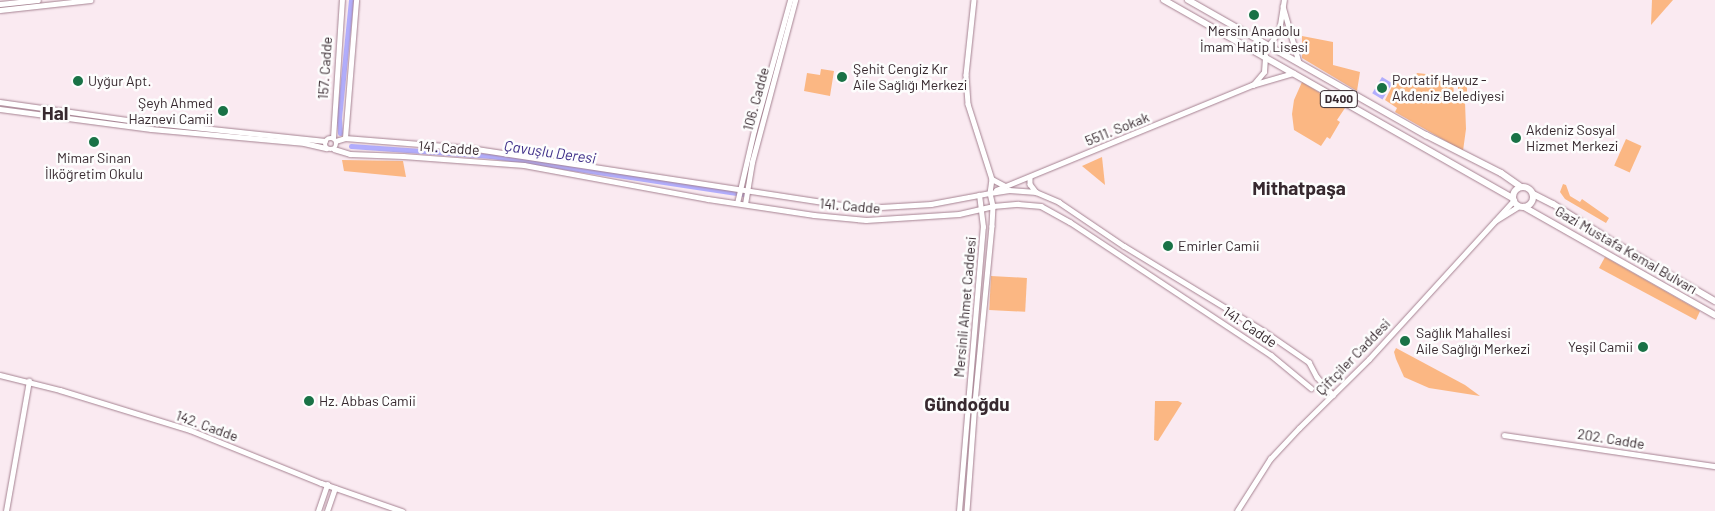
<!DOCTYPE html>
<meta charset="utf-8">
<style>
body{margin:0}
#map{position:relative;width:1715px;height:511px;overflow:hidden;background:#faeaf1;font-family:Barlow,sans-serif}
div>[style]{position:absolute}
.green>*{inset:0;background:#fbb783;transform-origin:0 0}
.water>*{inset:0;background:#b1adfc;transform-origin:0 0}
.canal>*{height:5px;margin:-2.5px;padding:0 2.5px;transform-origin:2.5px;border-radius:2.5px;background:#b1adfc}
.roads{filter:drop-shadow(0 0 1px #a58291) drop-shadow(0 0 1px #a58291)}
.tertiary>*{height:4.5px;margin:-2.25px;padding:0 2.25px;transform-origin:2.25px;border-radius:2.25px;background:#fff}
.tertiary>.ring{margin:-2.25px;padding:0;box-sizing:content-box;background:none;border:4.5px solid #fff;border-radius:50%}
.secondary>*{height:5px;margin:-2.5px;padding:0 2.5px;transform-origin:2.5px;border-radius:2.5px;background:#fff}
.trunk>*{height:6px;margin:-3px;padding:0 3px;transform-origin:3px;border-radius:3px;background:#fff}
.trunk>.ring{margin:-3px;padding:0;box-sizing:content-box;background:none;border:6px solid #fff;border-radius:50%}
.dots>*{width:14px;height:14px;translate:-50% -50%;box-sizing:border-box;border:2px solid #fdfdfd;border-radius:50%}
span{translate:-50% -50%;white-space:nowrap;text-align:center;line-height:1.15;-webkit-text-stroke:5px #fdfdfd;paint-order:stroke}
.shield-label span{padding:1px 4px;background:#fdfdfd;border:1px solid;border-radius:4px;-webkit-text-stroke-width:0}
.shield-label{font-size:12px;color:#37292f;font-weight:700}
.poi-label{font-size:14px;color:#37292f}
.left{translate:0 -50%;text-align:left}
.right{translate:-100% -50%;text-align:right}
.street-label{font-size:14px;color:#37292f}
.water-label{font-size:15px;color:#41318a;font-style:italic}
.district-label{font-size:19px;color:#37292f;font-weight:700}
</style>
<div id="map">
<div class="green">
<div style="clip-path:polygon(1652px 0,1673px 0,1651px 25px)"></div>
<div style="clip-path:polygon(1302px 36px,1333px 42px,1333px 65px,1360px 72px,1357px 91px,1302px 58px)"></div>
<div style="clip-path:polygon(821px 69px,834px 71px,830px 96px,804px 91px,807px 73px,820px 75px)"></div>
<div style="clip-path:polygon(1417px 73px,1453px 77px,1454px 98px,1465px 102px,1466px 129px,1463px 151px,1395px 112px,1397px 108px,1385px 100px,1398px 75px,1411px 83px)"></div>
<div style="left:1458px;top:79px;width:9px;height:19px"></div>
<div style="clip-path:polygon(1302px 82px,1345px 108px,1337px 120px,1340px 122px,1330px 139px,1327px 137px,1321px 146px,1294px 130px,1292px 114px,1294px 100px)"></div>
<div style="left:1626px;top:139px;width:17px;height:29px;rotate:24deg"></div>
<div style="clip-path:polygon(1102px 157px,1105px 185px,1082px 166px)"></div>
<div style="clip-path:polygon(342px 160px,403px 161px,406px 177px,344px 171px)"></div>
<div style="clip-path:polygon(1563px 184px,1566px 185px,1570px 196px,1580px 202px,1582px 199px,1609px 218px,1606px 223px,1565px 199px,1560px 192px)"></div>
<div style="clip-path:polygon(1605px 257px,1700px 311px,1696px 320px,1599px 268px)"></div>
<div style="left:991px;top:276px;width:36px;height:34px;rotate:3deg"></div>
<div style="clip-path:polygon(1396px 348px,1465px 385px,1480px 396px,1429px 388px,1404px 377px,1396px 359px,1394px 352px)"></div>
<div style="clip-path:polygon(1155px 401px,1178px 401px,1182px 403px,1158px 441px,1154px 440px)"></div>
</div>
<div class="water">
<div style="left:1382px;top:77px;width:12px;height:19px;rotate:31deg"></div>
</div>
<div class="canal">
<div style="left:340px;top:133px;width:15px;rotate:-94deg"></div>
<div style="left:339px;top:118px;width:119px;rotate:-84.2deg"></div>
<div style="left:351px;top:146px;width:140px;rotate:4.1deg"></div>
<div style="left:491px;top:156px;width:255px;rotate:8.6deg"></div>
</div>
<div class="roads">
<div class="tertiary">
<div style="left:974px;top:0;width:75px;rotate:96.1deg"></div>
<div style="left:966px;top:75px;width:29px;rotate:86deg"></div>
<div style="left:968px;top:104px;width:79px;rotate:72.3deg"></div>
<div style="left:992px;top:179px;width:14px;rotate:98deg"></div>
<div style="left:1283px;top:6px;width:58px;rotate:74.1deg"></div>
<div style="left:1269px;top:45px;width:17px;rotate:-54deg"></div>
<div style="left:1279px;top:31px;width:31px;rotate:-81deg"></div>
<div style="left:1253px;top:85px;width:17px;rotate:-50deg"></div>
<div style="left:1264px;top:72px;width:16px;rotate:-86deg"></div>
<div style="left:0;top:102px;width:137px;rotate:8deg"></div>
<div style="left:136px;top:121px;width:190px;rotate:6deg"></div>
<div style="left:0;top:109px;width:152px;rotate:7.5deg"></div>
<div style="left:151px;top:129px;width:154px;rotate:5.2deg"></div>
<div style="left:304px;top:143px;width:23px;rotate:13deg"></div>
<div class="ring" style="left:325px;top:138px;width:7.5px;height:7.5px"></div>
<div style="left:333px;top:138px;width:138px;rotate:-86.3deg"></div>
<div style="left:345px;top:138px;width:138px;rotate:-85.4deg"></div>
<div style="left:336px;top:141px;width:9px;rotate:-18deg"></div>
<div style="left:345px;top:138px;width:125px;rotate:4.6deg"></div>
<div style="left:470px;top:148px;width:399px;rotate:8.7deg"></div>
<div style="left:864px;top:208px;width:67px;rotate:-3.4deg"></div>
<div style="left:931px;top:204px;width:60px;rotate:-10.6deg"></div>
<div style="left:990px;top:193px;width:13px;rotate:77deg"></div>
<div style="left:993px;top:206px;width:20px;rotate:93deg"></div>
<div style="left:992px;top:226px;width:177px;rotate:95.5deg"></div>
<div style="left:975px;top:402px;width:109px;rotate:94.2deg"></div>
<div style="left:334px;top:149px;width:17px;rotate:17deg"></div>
<div style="left:350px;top:154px;width:53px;rotate:2.2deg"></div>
<div style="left:403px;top:156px;width:121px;rotate:4.3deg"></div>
<div style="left:524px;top:165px;width:187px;rotate:10.5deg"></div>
<div style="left:708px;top:199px;width:107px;rotate:8.6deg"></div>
<div style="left:814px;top:215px;width:52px;rotate:5.5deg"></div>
<div style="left:866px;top:220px;width:93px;rotate:-3.7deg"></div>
<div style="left:959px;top:214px;width:35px;rotate:-13deg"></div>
<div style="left:993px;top:206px;width:25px;rotate:-5deg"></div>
<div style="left:1018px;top:204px;width:23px;rotate:5deg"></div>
<div style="left:1041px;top:206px;width:33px;rotate:29deg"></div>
<div style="left:1070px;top:222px;width:241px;rotate:33.5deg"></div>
<div style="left:1271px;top:355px;width:52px;rotate:39.5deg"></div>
<div style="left:1030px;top:177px;width:7px;rotate:90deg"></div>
<div style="left:1030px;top:184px;width:10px;rotate:53deg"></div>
<div style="left:992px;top:179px;width:15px;rotate:28deg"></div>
<div style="left:996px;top:190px;width:277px;rotate:-22.3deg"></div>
<div style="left:1252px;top:85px;width:43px;rotate:-16.3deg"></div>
<div style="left:990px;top:193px;width:19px;rotate:-9deg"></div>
<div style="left:1009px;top:190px;width:27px;rotate:4deg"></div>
<div style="left:1036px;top:192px;width:25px;rotate:23deg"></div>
<div style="left:1059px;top:202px;width:78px;rotate:34.1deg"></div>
<div style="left:1124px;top:246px;width:164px;rotate:31.3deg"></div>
<div style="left:1264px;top:331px;width:55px;rotate:34.6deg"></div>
<div style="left:1309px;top:362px;width:17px;rotate:62deg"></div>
<div style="left:1317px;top:377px;width:24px;rotate:48deg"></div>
<div style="left:1495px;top:221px;width:28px;rotate:-32deg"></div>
<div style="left:0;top:375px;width:62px;rotate:14deg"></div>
<div style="left:60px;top:390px;width:136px;rotate:17.1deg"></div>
<div style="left:190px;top:430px;width:141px;rotate:22deg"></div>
<div style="left:321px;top:483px;width:86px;rotate:19.1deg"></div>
<div style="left:1504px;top:435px;width:213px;rotate:8.4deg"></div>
<div style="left:6px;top:511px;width:132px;rotate:-80deg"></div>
<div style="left:318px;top:511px;width:28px;rotate:-71deg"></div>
<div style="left:327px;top:511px;width:24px;rotate:-71deg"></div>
<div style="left:959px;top:511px;width:285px;rotate:-85.2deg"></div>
<div style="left:983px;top:227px;width:32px;rotate:-97deg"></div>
<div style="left:1237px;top:511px;width:62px;rotate:-57.6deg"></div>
<div style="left:1270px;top:459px;width:42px;rotate:-46.9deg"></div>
<div style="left:1299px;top:428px;width:98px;rotate:-44.6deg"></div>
<div style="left:1369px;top:359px;width:215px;rotate:-47.6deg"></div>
</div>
<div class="secondary">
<div style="left:0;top:4px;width:38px;rotate:-6deg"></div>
<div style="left:0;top:10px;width:91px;rotate:-6.3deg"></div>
<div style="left:737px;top:203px;width:75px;rotate:-76.9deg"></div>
<div style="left:754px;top:130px;width:135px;rotate:-74.5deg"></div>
<div style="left:745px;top:204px;width:43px;rotate:-80.5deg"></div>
<div style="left:752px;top:162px;width:168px;rotate:-75.1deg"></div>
</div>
<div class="trunk">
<div style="left:1164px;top:0;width:401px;rotate:29.6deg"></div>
<div style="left:1188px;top:0;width:274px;rotate:29.6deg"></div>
<div style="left:1426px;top:135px;width:84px;rotate:26.9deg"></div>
<div style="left:1501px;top:173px;width:24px;rotate:35deg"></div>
<div class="ring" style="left:1513px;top:187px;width:14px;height:14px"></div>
<div style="left:1533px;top:194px;width:22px;rotate:27deg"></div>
<div style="left:1553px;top:204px;width:64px;rotate:32.2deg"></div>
<div style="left:1607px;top:238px;width:125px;rotate:30.3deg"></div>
<div style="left:1524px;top:207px;width:219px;rotate:29.5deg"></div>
</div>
</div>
<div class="dots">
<div style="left:1254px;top:15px;background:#197246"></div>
<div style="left:842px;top:77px;background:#197246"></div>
<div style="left:78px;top:81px;background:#197246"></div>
<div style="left:1382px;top:88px;background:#197246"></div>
<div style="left:223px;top:111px;background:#197246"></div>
<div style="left:1516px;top:138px;background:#197246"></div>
<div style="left:94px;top:142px;background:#197246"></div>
<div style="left:1168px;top:246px;background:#197246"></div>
<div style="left:1405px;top:341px;background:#197246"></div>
<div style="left:1643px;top:347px;background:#197246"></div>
<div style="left:309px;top:401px;background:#197246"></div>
</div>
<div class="shield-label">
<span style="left:1339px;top:99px">D400</span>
</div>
<div class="poi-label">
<span style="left:1254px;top:39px">Mersin Anadolu<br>İmam Hatip Lisesi</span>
<span class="left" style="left:853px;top:77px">Şehit Cengiz Kır<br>Aile Sağlığı Merkezi</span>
<span class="left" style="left:1392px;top:88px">Portatif Havuz -<br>Akdeniz Belediyesi</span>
<span class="left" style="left:88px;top:81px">Uyğur Apt.</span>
<span class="right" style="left:213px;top:111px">Şeyh Ahmed<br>Haznevi Camii</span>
<span class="left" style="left:1526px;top:138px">Akdeniz Sosyal<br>Hizmet Merkezi</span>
<span style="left:94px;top:166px">Mimar Sinan<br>İlköğretim Okulu</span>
<span class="left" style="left:1178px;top:246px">Emirler Camii</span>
<span class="left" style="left:1416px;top:341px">Sağlık Mahallesi<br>Aile Sağlığı Merkezi</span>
<span class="right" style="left:1633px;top:347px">Yeşil Camii</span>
<span class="left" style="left:319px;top:401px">Hz. Abbas Camii</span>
</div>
<div class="street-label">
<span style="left:325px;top:68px;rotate:-86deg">157. Cadde</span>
<span style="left:756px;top:99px;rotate:-75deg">106. Cadde</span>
<span style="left:1117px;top:129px;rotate:-22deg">5511. Sokak</span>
<span style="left:449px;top:148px;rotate:4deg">141. Cadde</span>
<span style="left:850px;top:206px;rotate:5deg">141. Cadde</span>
<span style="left:1626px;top:250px;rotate:30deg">Gazi Mustafa Kemal Bulvarı</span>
<span style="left:965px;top:307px;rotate:-85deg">Mersinli Ahmet Caddesi</span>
<span style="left:1250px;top:327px;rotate:34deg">141. Cadde</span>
<span style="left:1353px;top:357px;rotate:-46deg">Çiftçiler Caddesi</span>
<span style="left:207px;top:426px;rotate:20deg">142. Cadde</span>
<span style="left:1611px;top:439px;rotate:9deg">202. Cadde</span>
</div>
<div class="water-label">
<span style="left:550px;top:152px;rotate:8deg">Çavuşlu Deresi</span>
</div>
<div class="district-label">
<span style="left:55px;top:113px">Hal</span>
<span style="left:1299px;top:188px">Mithatpaşa</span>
<span style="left:967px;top:404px">Gündoğdu</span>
</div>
</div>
